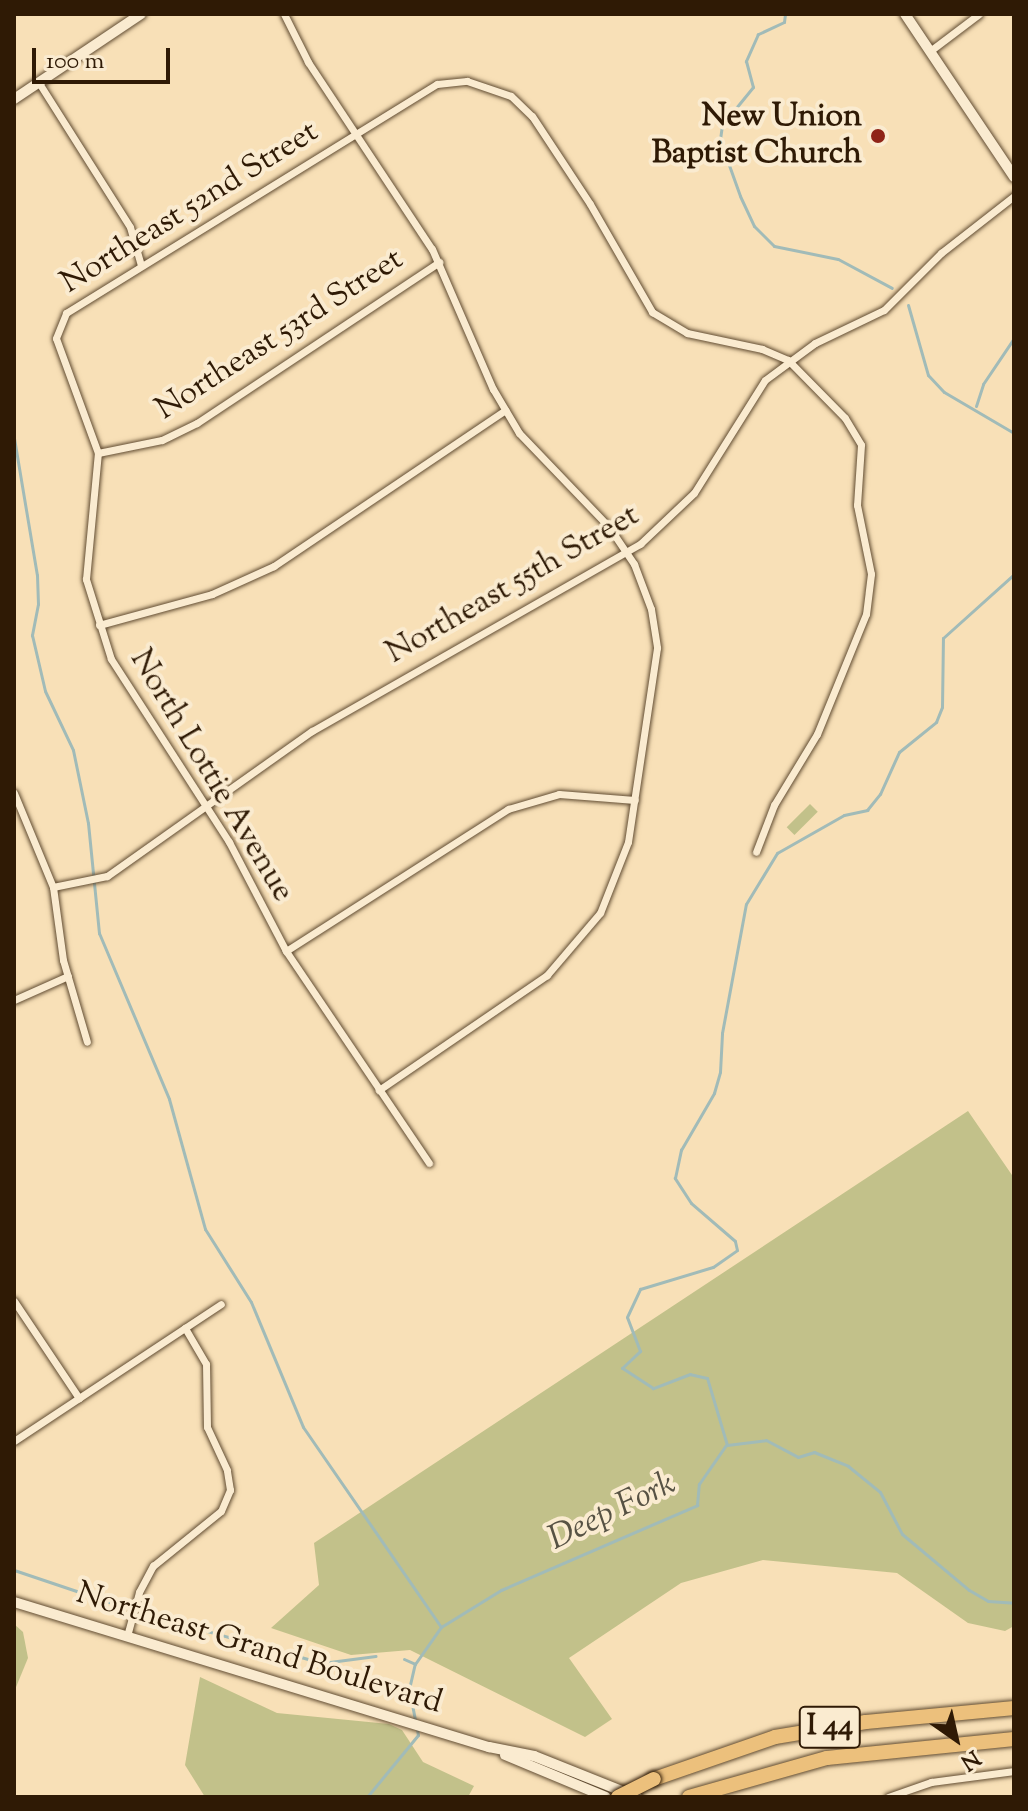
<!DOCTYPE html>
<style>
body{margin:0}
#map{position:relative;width:1028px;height:1811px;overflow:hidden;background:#f8e0b7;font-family:"Sorts Mill Goudy",serif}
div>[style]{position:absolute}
.green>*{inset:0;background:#c2c18a;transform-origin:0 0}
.stream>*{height:3px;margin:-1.5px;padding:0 1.5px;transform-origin:1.5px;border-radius:1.5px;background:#a1bbb8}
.roads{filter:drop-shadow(0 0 2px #614c32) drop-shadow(0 0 2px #614c32)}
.street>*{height:7px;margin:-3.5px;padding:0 3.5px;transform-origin:3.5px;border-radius:3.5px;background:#faebd0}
.secondary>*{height:10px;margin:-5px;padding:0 5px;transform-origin:5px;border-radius:5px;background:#faebd0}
.highway>*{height:14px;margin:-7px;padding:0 7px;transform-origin:7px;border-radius:7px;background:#ecc07c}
.bridges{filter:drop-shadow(0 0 2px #2f1a05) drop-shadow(0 0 2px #2f1a05)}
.highway-bridge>*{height:14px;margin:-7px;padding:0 7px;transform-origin:7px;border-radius:7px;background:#ecc07c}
.dots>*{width:22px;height:22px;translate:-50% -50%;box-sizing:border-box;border:4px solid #faebd0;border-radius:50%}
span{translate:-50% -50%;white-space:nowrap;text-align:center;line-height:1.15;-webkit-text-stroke:8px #faebd0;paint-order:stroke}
.shield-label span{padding:2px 6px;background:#faebd0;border:2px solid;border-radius:6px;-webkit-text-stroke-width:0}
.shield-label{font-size:30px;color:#2f1a05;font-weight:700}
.poi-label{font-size:32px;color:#2f1a05;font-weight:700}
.right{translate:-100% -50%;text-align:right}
.street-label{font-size:32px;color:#2f1a05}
.water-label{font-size:34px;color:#575244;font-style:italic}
.frame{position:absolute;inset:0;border:16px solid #2f1a05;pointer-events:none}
.north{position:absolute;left:916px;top:1699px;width:80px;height:80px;-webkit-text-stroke:6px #faebd0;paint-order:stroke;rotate:146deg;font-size:22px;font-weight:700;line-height:32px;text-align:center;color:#2f1a05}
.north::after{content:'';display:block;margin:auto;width:28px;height:36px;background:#2f1a05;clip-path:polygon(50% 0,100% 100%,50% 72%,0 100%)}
.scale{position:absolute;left:32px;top:48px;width:138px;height:36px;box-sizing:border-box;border:4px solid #2f1a05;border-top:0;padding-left:10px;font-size:24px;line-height:28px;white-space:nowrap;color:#2f1a05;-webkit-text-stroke:6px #faebd0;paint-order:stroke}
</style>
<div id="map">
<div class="green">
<div style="left:810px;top:804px;width:11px;height:33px;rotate:45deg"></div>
<div style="clip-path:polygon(968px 1111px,1014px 1178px,1014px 1626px,1005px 1631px,968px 1623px,897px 1573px,763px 1560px,681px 1583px,569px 1658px,612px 1719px,585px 1737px,410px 1650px,351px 1655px,271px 1628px,319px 1585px,314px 1543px)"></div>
<div style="clip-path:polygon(14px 1624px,23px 1632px,28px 1658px,14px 1692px)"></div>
<div style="clip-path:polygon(200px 1677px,277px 1713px,389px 1724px,402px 1730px,423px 1762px,474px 1786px,468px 1797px,205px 1797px,185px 1765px)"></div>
</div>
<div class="stream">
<div style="left:785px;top:14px;width:8px;rotate:97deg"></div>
<div style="left:784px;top:22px;width:29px;rotate:155deg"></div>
<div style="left:758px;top:34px;width:30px;rotate:114deg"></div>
<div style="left:746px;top:61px;width:27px;rotate:75deg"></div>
<div style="left:753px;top:87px;width:49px;rotate:129.2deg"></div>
<div style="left:722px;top:125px;width:15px;rotate:98deg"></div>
<div style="left:720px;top:140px;width:59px;rotate:70.3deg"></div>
<div style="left:740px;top:196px;width:33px;rotate:65deg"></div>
<div style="left:754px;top:226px;width:28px;rotate:45deg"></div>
<div style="left:774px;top:246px;width:65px;rotate:11.5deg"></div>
<div style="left:838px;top:259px;width:61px;rotate:28.2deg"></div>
<div style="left:908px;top:305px;width:73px;rotate:74.1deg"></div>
<div style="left:928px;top:375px;width:23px;rotate:47deg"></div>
<div style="left:944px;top:392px;width:81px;rotate:30.4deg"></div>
<div style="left:976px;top:406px;width:23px;rotate:-72deg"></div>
<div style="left:983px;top:384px;width:55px;rotate:-56deg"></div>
<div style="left:14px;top:438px;width:139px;rotate:80.5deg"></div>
<div style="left:37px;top:575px;width:29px;rotate:88deg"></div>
<div style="left:38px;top:604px;width:32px;rotate:101deg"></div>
<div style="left:32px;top:635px;width:57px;rotate:76.9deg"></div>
<div style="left:45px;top:691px;width:65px;rotate:64.6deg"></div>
<div style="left:73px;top:750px;width:75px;rotate:78.4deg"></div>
<div style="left:88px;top:823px;width:111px;rotate:84.3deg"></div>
<div style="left:99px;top:933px;width:180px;rotate:67.1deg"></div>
<div style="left:169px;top:1099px;width:135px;rotate:74.5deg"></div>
<div style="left:205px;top:1229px;width:86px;rotate:57.8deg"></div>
<div style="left:251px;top:1302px;width:135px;rotate:67.4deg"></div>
<div style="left:303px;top:1427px;width:243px;rotate:55.4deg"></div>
<div style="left:727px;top:1445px;width:70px;rotate:-106.6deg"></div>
<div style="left:707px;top:1378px;width:17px;rotate:-167deg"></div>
<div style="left:690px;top:1374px;width:40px;rotate:159deg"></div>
<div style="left:653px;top:1388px;width:37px;rotate:-147deg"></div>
<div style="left:622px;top:1368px;width:25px;rotate:-43deg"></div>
<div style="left:640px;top:1351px;width:36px;rotate:-111deg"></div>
<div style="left:627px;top:1317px;width:31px;rotate:-65deg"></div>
<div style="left:640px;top:1289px;width:76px;rotate:-16.8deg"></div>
<div style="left:713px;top:1267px;width:29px;rotate:-35deg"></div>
<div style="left:737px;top:1250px;width:9px;rotate:-103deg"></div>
<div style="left:735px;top:1241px;width:58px;rotate:-139.2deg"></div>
<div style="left:691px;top:1203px;width:30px;rotate:-123deg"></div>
<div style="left:675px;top:1178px;width:29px;rotate:-78deg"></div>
<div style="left:681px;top:1150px;width:66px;rotate:-59.9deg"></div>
<div style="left:714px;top:1093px;width:22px;rotate:-74deg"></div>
<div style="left:720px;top:1072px;width:39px;rotate:-87deg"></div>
<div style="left:722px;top:1033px;width:131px;rotate:-79.5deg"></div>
<div style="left:746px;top:904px;width:60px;rotate:-58.7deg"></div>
<div style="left:777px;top:853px;width:77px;rotate:-29.6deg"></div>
<div style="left:844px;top:815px;width:24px;rotate:-12deg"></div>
<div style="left:867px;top:810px;width:21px;rotate:-51deg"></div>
<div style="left:880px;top:794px;width:46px;rotate:-65.7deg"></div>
<div style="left:899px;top:752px;width:48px;rotate:-39deg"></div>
<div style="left:936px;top:722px;width:16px;rotate:-68deg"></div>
<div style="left:942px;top:707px;width:69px;rotate:-89.2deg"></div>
<div style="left:943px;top:638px;width:96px;rotate:-42deg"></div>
<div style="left:727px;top:1445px;width:39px;rotate:-7deg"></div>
<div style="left:766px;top:1440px;width:36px;rotate:28deg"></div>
<div style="left:798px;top:1457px;width:17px;rotate:-17deg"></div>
<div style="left:814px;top:1452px;width:37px;rotate:22deg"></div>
<div style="left:848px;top:1466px;width:41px;rotate:39.1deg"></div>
<div style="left:880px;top:1492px;width:47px;rotate:62.4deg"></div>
<div style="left:902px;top:1534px;width:87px;rotate:39.9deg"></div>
<div style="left:969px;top:1590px;width:22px;rotate:30deg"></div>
<div style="left:988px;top:1601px;width:26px;rotate:4deg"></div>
<div style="left:14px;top:1570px;width:116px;rotate:18.6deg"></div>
<div style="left:142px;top:1613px;width:187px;rotate:15.5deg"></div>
<div style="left:322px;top:1663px;width:54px;rotate:-7.4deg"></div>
<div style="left:404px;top:1659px;width:12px;rotate:24deg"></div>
<div style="left:367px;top:1797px;width:80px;rotate:-50.6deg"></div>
<div style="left:418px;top:1735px;width:47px;rotate:-101.1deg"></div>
<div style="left:409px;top:1689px;width:26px;rotate:-77deg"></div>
<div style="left:415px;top:1664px;width:45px;rotate:-54.9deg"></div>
<div style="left:441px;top:1627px;width:70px;rotate:-31.7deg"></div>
<div style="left:501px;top:1590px;width:214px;rotate:-23.4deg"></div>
<div style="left:697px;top:1505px;width:21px;rotate:-85deg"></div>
<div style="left:699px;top:1484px;width:47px;rotate:-55.3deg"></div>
</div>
<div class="roads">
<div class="street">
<div style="left:284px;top:14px;width:54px;rotate:63.4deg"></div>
<div style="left:308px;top:62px;width:224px;rotate:56.5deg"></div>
<div style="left:432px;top:249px;width:153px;rotate:66.5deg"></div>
<div style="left:493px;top:389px;width:51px;rotate:59.4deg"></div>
<div style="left:519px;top:433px;width:130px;rotate:46.2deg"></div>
<div style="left:609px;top:527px;width:45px;rotate:56deg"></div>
<div style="left:634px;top:564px;width:48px;rotate:69.3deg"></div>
<div style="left:651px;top:609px;width:39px;rotate:81deg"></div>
<div style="left:657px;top:648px;width:196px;rotate:98.5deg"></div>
<div style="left:628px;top:842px;width:76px;rotate:111.5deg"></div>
<div style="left:600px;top:913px;width:82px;rotate:130.5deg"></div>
<div style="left:547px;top:975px;width:204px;rotate:145.6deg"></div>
<div style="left:930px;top:51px;width:61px;rotate:-37.1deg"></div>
<div style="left:39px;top:83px;width:170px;rotate:57.7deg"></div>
<div style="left:130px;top:227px;width:40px;rotate:74deg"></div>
<div style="left:98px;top:453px;width:65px;rotate:-11.5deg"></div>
<div style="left:162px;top:440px;width:39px;rotate:-26deg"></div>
<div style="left:197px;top:423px;width:291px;rotate:-33.6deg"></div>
<div style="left:99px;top:625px;width:117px;rotate:-15.3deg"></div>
<div style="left:212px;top:594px;width:68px;rotate:-24.3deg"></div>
<div style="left:274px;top:566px;width:279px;rotate:-34deg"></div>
<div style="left:14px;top:793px;width:102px;rotate:67.5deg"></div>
<div style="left:53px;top:887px;width:74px;rotate:82.2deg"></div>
<div style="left:63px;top:960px;width:85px;rotate:73.7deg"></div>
<div style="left:53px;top:887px;width:55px;rotate:-11.5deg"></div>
<div style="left:107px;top:876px;width:251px;rotate:-35.3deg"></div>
<div style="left:312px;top:731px;width:378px;rotate:-29.7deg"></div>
<div style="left:640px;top:544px;width:74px;rotate:-43.4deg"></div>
<div style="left:694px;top:493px;width:133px;rotate:-57.9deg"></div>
<div style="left:765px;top:380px;width:62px;rotate:-36.5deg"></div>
<div style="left:815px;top:343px;width:76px;rotate:-25.6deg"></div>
<div style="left:884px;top:310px;width:81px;rotate:-45deg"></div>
<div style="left:941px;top:253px;width:93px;rotate:-38deg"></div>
<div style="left:286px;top:951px;width:264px;rotate:-32.6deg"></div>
<div style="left:508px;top:809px;width:53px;rotate:-16.4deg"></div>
<div style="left:559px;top:794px;width:76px;rotate:4.5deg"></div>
<div style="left:14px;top:1000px;width:59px;rotate:-24deg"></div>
<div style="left:429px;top:1163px;width:256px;rotate:-124deg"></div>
<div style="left:286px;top:951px;width:123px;rotate:-117.6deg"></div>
<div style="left:229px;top:842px;width:218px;rotate:-122.8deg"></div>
<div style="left:111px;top:659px;width:84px;rotate:-107.4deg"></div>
<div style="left:86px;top:579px;width:127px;rotate:-84.6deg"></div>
<div style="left:98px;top:453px;width:122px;rotate:-110.1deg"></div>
<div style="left:56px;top:338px;width:27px;rotate:-68deg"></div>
<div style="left:66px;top:313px;width:436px;rotate:-31.7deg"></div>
<div style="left:437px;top:84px;width:30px;rotate:-6deg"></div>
<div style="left:467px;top:81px;width:46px;rotate:18.8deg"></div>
<div style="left:511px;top:96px;width:29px;rotate:44deg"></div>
<div style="left:532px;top:116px;width:105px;rotate:56.6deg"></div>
<div style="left:590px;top:204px;width:125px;rotate:60.1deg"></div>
<div style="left:652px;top:312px;width:41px;rotate:31deg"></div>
<div style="left:687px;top:333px;width:77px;rotate:12deg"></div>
<div style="left:762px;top:349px;width:28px;rotate:23deg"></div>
<div style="left:788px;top:360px;width:81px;rotate:45.5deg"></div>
<div style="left:845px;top:418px;width:31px;rotate:59deg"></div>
<div style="left:861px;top:445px;width:60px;rotate:93.8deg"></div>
<div style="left:857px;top:505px;width:70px;rotate:78.5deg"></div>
<div style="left:871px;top:574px;width:40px;rotate:97.1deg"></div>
<div style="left:866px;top:614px;width:130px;rotate:112.2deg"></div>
<div style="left:817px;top:734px;width:83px;rotate:121.2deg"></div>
<div style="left:774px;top:805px;width:50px;rotate:111deg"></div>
<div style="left:14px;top:1301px;width:117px;rotate:56.2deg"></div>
<div style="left:14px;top:1441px;width:248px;rotate:-33.5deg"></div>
<div style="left:127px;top:1636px;width:46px;rotate:-74.7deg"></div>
<div style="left:139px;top:1592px;width:30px;rotate:-62deg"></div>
<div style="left:153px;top:1566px;width:87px;rotate:-39deg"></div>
<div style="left:221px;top:1511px;width:23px;rotate:-67deg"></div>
<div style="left:230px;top:1490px;width:20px;rotate:-99deg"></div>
<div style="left:227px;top:1470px;width:47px;rotate:-114.9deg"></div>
<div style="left:207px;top:1427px;width:63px;rotate:-90.9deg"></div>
<div style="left:206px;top:1364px;width:42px;rotate:-120.3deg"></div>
<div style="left:888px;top:1797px;width:46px;rotate:-19.2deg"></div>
<div style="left:931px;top:1782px;width:84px;rotate:-7.5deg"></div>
</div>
<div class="secondary">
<div style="left:905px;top:14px;width:196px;rotate:56.2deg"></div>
<div style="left:14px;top:99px;width:153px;rotate:-33.8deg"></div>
<div style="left:14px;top:1602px;width:497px;rotate:17deg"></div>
<div style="left:489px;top:1747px;width:46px;rotate:11.3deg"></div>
<div style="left:534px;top:1756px;width:111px;rotate:21.7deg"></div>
<div style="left:505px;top:1755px;width:109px;rotate:22.6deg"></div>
</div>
<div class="highway">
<div style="left:654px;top:1779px;width:128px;rotate:-19.1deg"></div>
<div style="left:775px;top:1737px;width:92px;rotate:-9.4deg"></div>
<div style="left:866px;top:1722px;width:149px;rotate:-5.4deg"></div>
<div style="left:689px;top:1797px;width:143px;rotate:-15.8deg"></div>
<div style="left:827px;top:1758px;width:188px;rotate:-5.8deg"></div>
</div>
</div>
<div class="bridges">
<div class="highway-bridge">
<div style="left:618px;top:1797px;width:40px;rotate:-26.6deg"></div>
</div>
</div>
<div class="dots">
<div style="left:878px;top:136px;background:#8f2418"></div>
</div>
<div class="shield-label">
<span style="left:830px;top:1727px">I 44</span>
</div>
<div class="poi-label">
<span class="right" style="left:862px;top:136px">New Union<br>Baptist Church</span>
</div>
<div class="street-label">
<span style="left:190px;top:208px;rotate:-32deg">Northeast 52nd Street</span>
<span style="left:280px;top:335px;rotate:-33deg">Northeast 53rd Street</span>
<span style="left:513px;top:585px;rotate:-30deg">Northeast 55th Street</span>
<span style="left:211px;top:776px;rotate:59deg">North Lottie Avenue</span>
<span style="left:259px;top:1649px;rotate:17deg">Northeast Grand Boulevard</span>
</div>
<div class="water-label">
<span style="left:612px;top:1512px;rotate:-26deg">Deep Fork</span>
</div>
<div class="frame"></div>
<div class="north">N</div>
<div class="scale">100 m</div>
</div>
